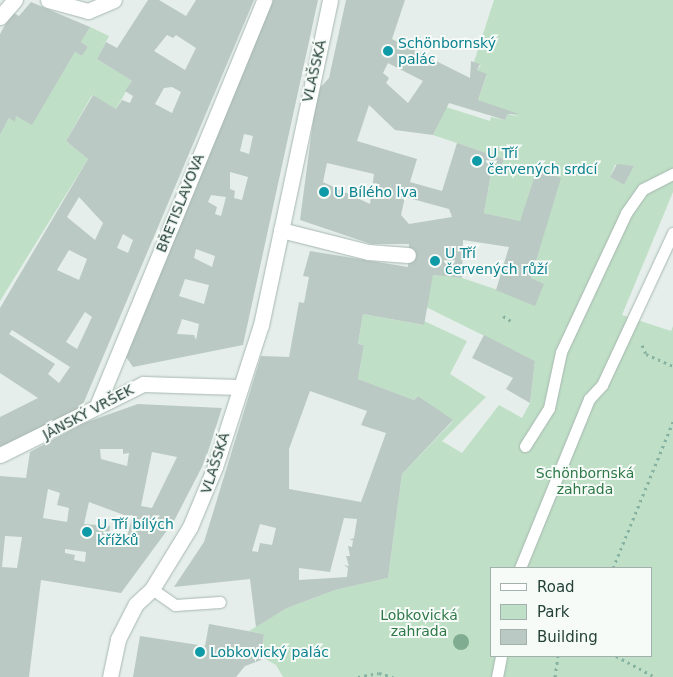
<!DOCTYPE html>
<meta charset="utf-8">
<style>
body{margin:0}
#map{position:relative;width:673px;height:677px;overflow:hidden;background:#e5eeea;font-family:"DejaVu Sans",sans-serif}
div>[style]{position:absolute}
.green>*{inset:0;background:#bfdfc6}
.building>*{inset:0;background:#bac9c3}
.path>*{height:3px;margin-top:-1.5px;transform-origin:0;background:repeating-linear-gradient(90deg,#86b2a2 0 2.5px,transparent 0 6.5px)}
.roads{filter:drop-shadow(0 0 1px #a7b7b1) drop-shadow(0 0 1px #a7b7b1)}
.lane>*{height:11px;margin:-5.5px;padding:0 5.5px;transform-origin:5.5px;border-radius:5.5px;background:#fff}
.street>*{height:15px;margin:-7.5px;padding:0 7.5px;transform-origin:7.5px;border-radius:7.5px;background:#fff}
.trees>*{width:16px;height:16px;margin:-8px;border-radius:50%;background:#80ad91}
.dots>*{width:14px;height:14px;translate:-50% -50%;box-sizing:border-box;border:2px solid #f6fbf8;border-radius:50%}
span{translate:-50% -50%;white-space:nowrap;text-align:center;line-height:1.15;-webkit-text-stroke:4px #f6fbf8;paint-order:stroke}
.culture-label{font-size:14px;color:#0d838f}
.left{translate:0 -50%;text-align:left}
.street-label{font-size:14px;color:#244138}
.park-label{font-size:14px;color:#2e7848}
.legend{position:absolute;left:490px;top:567px;width:162px;height:90px;box-sizing:border-box;background:#f6fbf8;border:1px solid #a2b1ab;margin:0;padding:6px 9px;list-style:none;font-size:15px;color:#244138}
.legend li{display:flex;align-items:center;gap:10px;height:25px}
.legend b{width:25px;border:1px solid #a2b1ab}
</style>
<div id="map">
<div class="green">
<div style="clip-path:polygon(evenodd,494px 0,673px 0,673px 192px,622px 315px,671px 331px,673px 326px,673px 677px,283px 677px,276px 665px,262px 657px,264px 634px,249px 631px,287px 608px,335px 590px,388px 578px,402px 474px,453px 421px,418px 396px,414px 400px,358px 379px,364px 345px,358px 344px,363px 314px,423px 325px,424px 321px,467px 341px,450px 374px,486px 397px,442px 441px,462px 453px,499px 405px,522px 418px,530px 403px,535px 361px,426px 307px,433px 275px,462px 278px,522px 298px,543px 284px,531px 278px,560px 178px,537px 170px,520px 221px,484px 213px,493px 162px,502px 165px,504px 159px,433px 135px,446px 107px,490px 121px,491px 117px,505px 120px,508px 114px,519px 117px,478px 100px,487px 75px,477px 70px,481px 65px,474px 62px,494px 0,615px 165px,634px 166px,624px 185px,610px 177px,615px 165px,494px 0,492px 568px,652px 568px,652px 656px,492px 656px,492px 568px)"></div>
<div style="clip-path:polygon(90px 27px,109px 36px,97px 59px,132px 81px,116px 109px,92px 95px,66px 141px,88px 159px,0 301px,0 135px,9px 118px,14px 121px,16px 116px,32px 124px,75px 52px,82px 56px,88px 47px,81px 42px)"></div>
</div>
<div class="building">
<div style="clip-path:polygon(evenodd,148px 0,159px 0,186px 16px,196px 0,254px 0,81px 409px,0 447px,0 417px,38px 398px,0 373px,0 308px,88px 159px,66px 141px,93px 95px,116px 109px,122px 100px,130px 103px,133px 96px,125px 91px,132px 81px,97px 59px,106px 42px,117px 48px,148px 0,167px 35px,173px 38px,176px 35px,196px 48px,185px 70px,154px 51px,167px 35px,148px 0,172px 87px,181px 92px,172px 113px,155px 104px,164px 88px,172px 87px,148px 0,79px 197px,103px 223px,95px 240px,67px 217px,79px 197px,148px 0,123px 234px,133px 240px,128px 253px,117px 248px,123px 234px,148px 0,69px 250px,87px 259px,79px 280px,57px 270px,69px 250px,148px 0,85px 312px,92px 317px,77px 349px,66px 342px,85px 312px,148px 0,12px 330px,70px 367px,59px 383px,48px 374px,55px 364px,9px 334px,12px 330px)"></div>
<div style="clip-path:polygon(evenodd,272px 0,318px 0,243px 345px,133px 367px,126px 357px,147px 301px,272px 0,244px 134px,253px 136px,249px 154px,240px 151px,244px 134px,272px 0,230px 172px,248px 177px,242px 200px,234px 198px,235px 191px,230px 189px,230px 172px,272px 0,211px 195px,226px 197px,221px 216px,215px 214px,217px 207px,208px 202px,211px 195px,272px 0,196px 249px,215px 256px,212px 267px,194px 258px,196px 249px,272px 0,185px 279px,209px 285px,204px 304px,179px 296px,185px 279px,272px 0,182px 319px,199px 324px,196px 340px,194px 335px,177px 334px,182px 319px)"></div>
<div style="clip-path:polygon(evenodd,346px 0,405px 0,392px 39px,470px 78px,471px 61px,480px 64px,477px 70px,487px 74px,478px 100px,519px 114px,508px 114px,505px 120px,449px 103px,433px 135px,395px 130px,369px 105px,357px 141px,417px 159px,410px 182px,442px 191px,457px 143px,504px 159px,502px 165px,493px 162px,484px 213px,520px 221px,537px 169px,561px 178px,531px 278px,544px 284px,535px 306px,496px 290px,509px 247px,463px 240px,462px 278px,433px 275px,424px 325px,363px 314px,358px 344px,364px 345px,358px 379px,414px 400px,418px 396px,453px 420px,402px 474px,388px 578px,335px 590px,287px 608px,256px 627px,250px 579px,174px 587px,204px 542px,261px 356px,289px 357px,299px 302px,304px 303px,309px 277px,303px 276px,310px 251px,408px 267px,409px 244px,371px 244px,300px 220px,317px 91px,329px 78px,346px 0,388px 63px,423px 81px,408px 103px,386px 83px,389px 78px,383px 73px,388px 63px,346px 0,327px 163px,374px 174px,370px 204px,323px 182px,327px 163px,346px 0,405px 197px,449px 209px,452px 217px,409px 224px,401px 215px,405px 197px,346px 0,310px 391px,367px 411px,361px 425px,386px 433px,361px 502px,289px 489px,289px 449px,310px 391px,346px 0,344px 518px,357px 519px,354px 538px,349px 540px,353px 540px,352px 547px,348px 546px,350px 556px,346px 556px,349px 566px,344px 565px,348px 568px,347px 577px,299px 580px,299px 568px,330px 572px,344px 518px,346px 0,260px 524px,276px 528px,272px 545px,260px 543px,258px 552px,252px 551px,260px 524px)"></div>
<div style="clip-path:polygon(31px 2px,90px 27px,81px 42px,88px 47px,82px 56px,75px 52px,32px 125px,16px 116px,15px 122px,9px 118px,0 135px,0 34px,12px 12px,19px 16px)"></div>
<div style="clip-path:polygon(617px 164px,634px 166px,624px 185px,610px 177px)"></div>
<div style="clip-path:polygon(484px 335px,535px 361px,530px 403px,506px 389px,513px 378px,472px 358px)"></div>
<div style="clip-path:polygon(evenodd,138px 404px,222px 408px,205px 461px,174px 521px,121px 593px,41px 580px,29px 677px,0 677px,0 476px,26px 478px,30px 452px,84px 423px,138px 404px,100px 449px,123px 449px,123px 454px,129px 453px,127px 466px,101px 459px,100px 449px,138px 404px,152px 452px,177px 457px,152px 508px,141px 506px,152px 452px,138px 404px,48px 489px,60px 493px,57px 505px,69px 508px,67px 522px,43px 518px,48px 489px,138px 404px,89px 502px,132px 518px,125px 545px,108px 543px,110px 526px,84px 524px,89px 502px,138px 404px,5px 536px,22px 537px,17px 568px,2px 567px,5px 536px,138px 404px,65px 549px,86px 552px,85px 562px,74px 560px,75px 555px,65px 553px,65px 549px)"></div>
<div style="clip-path:polygon(209px 624px,264px 634px,261px 660px,245px 666px,236px 677px,133px 677px,140px 636px,205px 646px)"></div>
</div>
<div class="path">
<div style="left:503px;top:316px;width:9px;rotate:32deg"></div>
<div style="left:642px;top:345px;width:10px;rotate:66deg"></div>
<div style="left:646px;top:354px;width:30px;rotate:24deg"></div>
<div style="left:613px;top:568px;width:158px;rotate:-67.7deg"></div>
<div style="left:616px;top:656px;width:44px;rotate:28.3deg"></div>
<div style="left:358px;top:677px;width:21px;rotate:-11deg"></div>
<div style="left:379px;top:673px;width:15px;rotate:16deg"></div>
<div style="left:555px;top:677px;width:21px;rotate:-82deg"></div>
</div>
<div class="roads">
<div class="lane">
<div style="left:525px;top:446px;width:45px;rotate:-57.7deg"></div>
<div style="left:549px;top:408px;width:57px;rotate:-77.9deg"></div>
<div style="left:561px;top:352px;width:153px;rotate:-64.9deg"></div>
<div style="left:626px;top:213px;width:29px;rotate:-55deg"></div>
<div style="left:643px;top:189px;width:34px;rotate:-27deg"></div>
<div style="left:520px;top:568px;width:183px;rotate:-67.8deg"></div>
<div style="left:589px;top:399px;width:19px;rotate:-47deg"></div>
<div style="left:602px;top:385px;width:168px;rotate:-65deg"></div>
<div style="left:152px;top:589px;width:28px;rotate:35deg"></div>
<div style="left:175px;top:605px;width:45px;rotate:-3.8deg"></div>
<div style="left:497px;top:677px;width:21px;rotate:-79deg"></div>
</div>
<div class="street">
<div style="left:48px;top:0;width:41px;rotate:15.4deg"></div>
<div style="left:88px;top:11px;width:28px;rotate:-23deg"></div>
<div style="left:0;top:17px;width:23px;rotate:-49deg"></div>
<div style="left:281px;top:230px;width:90px;rotate:14.2deg"></div>
<div style="left:368px;top:252px;width:40px;rotate:4.3deg"></div>
<div style="left:97px;top:406px;width:439px;rotate:-67.6deg"></div>
<div style="left:0;top:455px;width:160px;rotate:-26.4deg"></div>
<div style="left:143px;top:384px;width:96px;rotate:1.8deg"></div>
<div style="left:110px;top:677px;width:39px;rotate:-78deg"></div>
<div style="left:118px;top:639px;width:39px;rotate:-63deg"></div>
<div style="left:136px;top:604px;width:22px;rotate:-43deg"></div>
<div style="left:152px;top:589px;width:73px;rotate:-58.5deg"></div>
<div style="left:190px;top:527px;width:65px;rotate:-67.4deg"></div>
<div style="left:215px;top:467px;width:149px;rotate:-72.1deg"></div>
<div style="left:261px;top:325px;width:332px;rotate:-78deg"></div>
</div>
</div>
<div class="trees">
<div style="left:461px;top:642px"></div>
</div>
<div class="dots">
<div style="left:388px;top:51px;background:#0f9aa8"></div>
<div style="left:477px;top:161px;background:#0f9aa8"></div>
<div style="left:324px;top:192px;background:#0f9aa8"></div>
<div style="left:435px;top:261px;background:#0f9aa8"></div>
<div style="left:87px;top:532px;background:#0f9aa8"></div>
<div style="left:200px;top:652px;background:#0f9aa8"></div>
</div>
<div class="culture-label">
<span class="left" style="left:398px;top:51px">Schönbornský<br>palác</span>
<span class="left" style="left:487px;top:161px">U Tří<br>červených srdcí</span>
<span class="left" style="left:334px;top:192px">U Bílého lva</span>
<span class="left" style="left:445px;top:261px">U Tří<br>červených růží</span>
<span class="left" style="left:97px;top:532px">U Tří bílých<br>křížků</span>
<span class="left" style="left:210px;top:652px">Lobkovický palác</span>
</div>
<div class="street-label">
<span style="left:314px;top:71px;rotate:-77deg">VLAŠSKÁ</span>
<span style="left:180px;top:203px;rotate:-68deg">BŘETISLAVOVA</span>
<span style="left:88px;top:412px;rotate:-28deg">JÁNSKÝ VRŠEK</span>
<span style="left:215px;top:463px;rotate:-72deg">VLAŠSKÁ</span>
</div>
<div class="park-label">
<span style="left:585px;top:481px">Schönbornská<br>zahrada</span>
<span style="left:419px;top:623px">Lobkovická<br>zahrada</span>
</div>
<ul class="legend">
<li><b style="height:6px;background:#fff"></b>Road</li>
<li><b style="height:14px;background:#bfdfc6"></b>Park</li>
<li><b style="height:14px;background:#bac9c3"></b>Building</li>
</ul>
</div>
